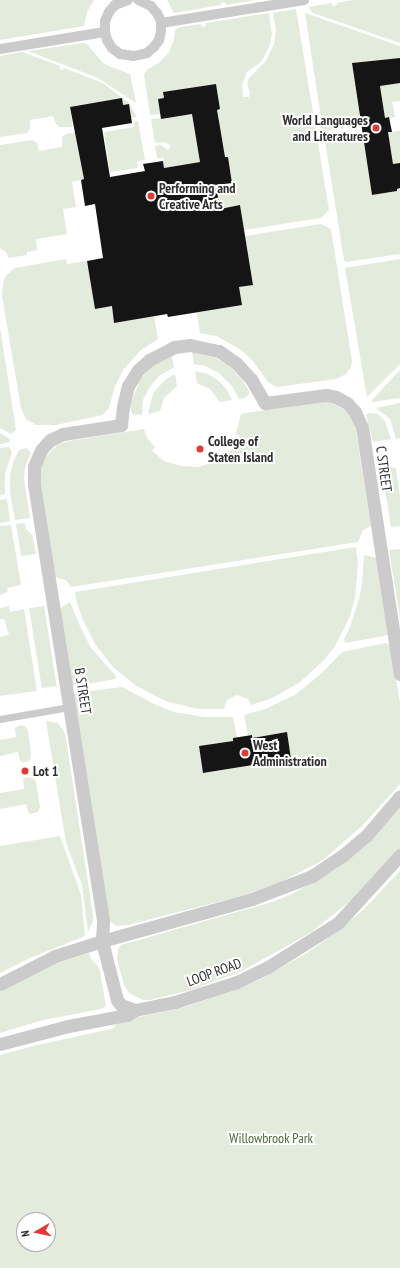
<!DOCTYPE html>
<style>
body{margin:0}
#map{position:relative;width:400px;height:1268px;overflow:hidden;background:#fff;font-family:"PT Sans Narrow",sans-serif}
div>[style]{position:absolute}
.green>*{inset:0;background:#e3ebdd;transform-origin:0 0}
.building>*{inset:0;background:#151515}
.service>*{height:7px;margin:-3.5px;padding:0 3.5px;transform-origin:3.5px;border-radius:3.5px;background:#cbcbcb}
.pedestrian>*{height:10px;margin:-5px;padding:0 5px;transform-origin:5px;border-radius:5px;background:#cbcbcb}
.minor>*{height:13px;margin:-6.5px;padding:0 6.5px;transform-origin:6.5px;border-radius:6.5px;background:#cbcbcb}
.dots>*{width:11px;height:11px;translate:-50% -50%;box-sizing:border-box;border:2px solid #fff;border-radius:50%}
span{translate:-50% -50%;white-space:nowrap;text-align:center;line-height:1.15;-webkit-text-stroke:4px #fff;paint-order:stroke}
.poi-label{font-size:14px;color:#2e2e2e;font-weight:700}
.right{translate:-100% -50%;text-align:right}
.left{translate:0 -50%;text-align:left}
.street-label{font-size:14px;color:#2e2e2e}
.park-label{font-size:14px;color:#4d693d}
.north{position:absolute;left:16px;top:1212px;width:40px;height:40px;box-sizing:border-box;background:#fff;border:1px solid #ababab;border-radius:50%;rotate:261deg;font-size:11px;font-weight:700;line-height:16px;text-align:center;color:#2e2e2e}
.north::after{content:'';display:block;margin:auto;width:14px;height:18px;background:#e13835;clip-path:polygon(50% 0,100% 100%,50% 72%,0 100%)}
</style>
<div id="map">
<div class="green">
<div style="clip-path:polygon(0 0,94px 0,87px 12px,84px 26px,0 40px)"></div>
<div style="clip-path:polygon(167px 0,255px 0,226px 5px,225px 2px,221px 3px,221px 5px,174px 13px)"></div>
<div style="clip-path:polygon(353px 0,400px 0,400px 43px,313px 13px,308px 7px,332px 3px,332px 6px,337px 5px,337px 3px)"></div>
<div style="clip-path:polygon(296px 9px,329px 210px,321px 218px,244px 230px,240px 205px,220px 209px,217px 188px,214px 186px,232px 182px,228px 157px,225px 157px,220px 127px,217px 110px,220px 109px,216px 84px,164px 92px,164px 98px,160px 114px,150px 115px,144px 74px,148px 69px,159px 63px,169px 52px,174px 40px,175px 30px,180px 27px,201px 24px,202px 27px,206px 26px,206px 23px,269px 13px,272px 35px,269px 47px,261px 62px,247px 72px,242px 85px,243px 97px,249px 97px,250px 93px,247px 84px,249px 78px,266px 61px,274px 44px,276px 30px,273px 13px)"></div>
<div style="clip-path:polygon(305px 13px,400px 46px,400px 58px,352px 63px,361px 125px,323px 131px)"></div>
<div style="clip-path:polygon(83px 43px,87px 44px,104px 64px,130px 74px,136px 103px,98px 78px,28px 51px)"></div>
<div style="clip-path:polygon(22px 52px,60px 66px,59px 69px,63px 70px,64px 68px,103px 83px,129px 103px,137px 117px,131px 118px,129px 104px,123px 105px,122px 99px,70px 107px,73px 127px,59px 127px,56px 124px,53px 116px,30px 120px,30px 128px,27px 133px,0 137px,0 56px)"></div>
<div style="clip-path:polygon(400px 83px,400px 101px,392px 102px,395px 117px,385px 118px,380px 86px)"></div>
<div style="clip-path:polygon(192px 114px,200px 162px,164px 168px,164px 158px,157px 158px,155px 146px,161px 145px,168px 150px,171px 146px,165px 142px,155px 143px,151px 119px)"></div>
<div style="clip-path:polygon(135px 121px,138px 121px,145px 160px,137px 161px,138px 168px,110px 172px,104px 132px,134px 127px)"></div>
<div style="clip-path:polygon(400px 131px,400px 163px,393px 164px,388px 132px)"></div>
<div style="clip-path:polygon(76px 132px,84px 179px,72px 182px,76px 207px,63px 209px,67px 234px,36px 239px,37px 250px,27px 252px,27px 255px,8px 258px,7px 253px,0 248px,0 145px,32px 140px,37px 143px,39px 151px,62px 147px,62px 137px,66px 134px)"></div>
<div style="clip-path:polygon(363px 136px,372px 195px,397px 191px,397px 189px,400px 188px,400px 254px,346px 262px,344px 260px,325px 141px)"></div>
<div style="clip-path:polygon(321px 224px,331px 229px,352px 361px,351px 367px,346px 374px,336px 379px,277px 387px,268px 382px,252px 360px,240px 349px,216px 336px,200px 333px,196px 309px,239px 287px,253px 284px,245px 236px)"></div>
<div style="clip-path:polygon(66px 259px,67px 264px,87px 261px,95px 309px,112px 306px,114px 323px,154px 316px,158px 339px,141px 350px,124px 369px,115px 386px,109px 408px,102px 415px,56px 425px,36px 425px,26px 419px,21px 408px,2px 296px,3px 284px,5px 277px,14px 268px)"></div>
<div style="clip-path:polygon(400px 259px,400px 364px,367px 397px,345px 268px)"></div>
<div style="clip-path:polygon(0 327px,16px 430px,11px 434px,0 428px)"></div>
<div style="clip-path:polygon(192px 352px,216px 358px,228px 365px,242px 380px,249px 391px,249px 394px,245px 398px,239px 399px,232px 386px,219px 373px,205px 366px,194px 364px)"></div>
<div style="clip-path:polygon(172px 356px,174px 367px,159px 376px,149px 388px,143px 400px,142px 415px,132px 414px,130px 405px,140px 380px,151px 367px)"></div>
<div style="clip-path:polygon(400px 370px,400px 398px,372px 402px,372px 400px)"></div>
<div style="clip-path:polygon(195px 371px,208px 374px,219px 381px,227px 390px,232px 400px,220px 402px,210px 389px,197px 383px)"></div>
<div style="clip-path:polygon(175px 374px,177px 386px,164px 398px,160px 411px,148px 414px,153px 393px,165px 380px)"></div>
<div style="clip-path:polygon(323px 401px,334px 404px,347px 412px,351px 417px,356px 431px,371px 526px,363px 530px,358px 542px,71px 587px,66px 580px,54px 577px,39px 487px,39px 470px,43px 460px,57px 445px,69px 441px,144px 429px,147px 438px,155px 447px,152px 451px,164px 461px,181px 466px,199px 467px,216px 461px,231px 450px,240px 436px,236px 434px,241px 414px)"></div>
<div style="clip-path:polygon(400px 403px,400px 438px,396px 439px,390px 419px,376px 408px)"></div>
<div style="clip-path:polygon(369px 413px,378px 414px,385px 421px,391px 439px,373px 442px,366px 414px)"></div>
<div style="clip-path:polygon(0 433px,9px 438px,10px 442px,0 444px)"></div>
<div style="clip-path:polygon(9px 447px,12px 452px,5px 474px,5px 494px,0 495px,0 448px)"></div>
<div style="clip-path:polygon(27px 448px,31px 453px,25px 467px,24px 479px,30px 518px,15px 520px,10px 492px,10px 475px,14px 460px,19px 450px)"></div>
<div style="clip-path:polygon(388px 467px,396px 468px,400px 496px,400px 526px,391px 527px,382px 470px)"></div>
<div style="clip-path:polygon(7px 499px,10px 521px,0 523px,0 500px)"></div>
<div style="clip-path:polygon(25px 523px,26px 529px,32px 535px,36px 554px,21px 556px,16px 524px)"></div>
<div style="clip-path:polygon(11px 525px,21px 585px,7px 588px,8px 592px,0 595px,0 526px)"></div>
<div style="clip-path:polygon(356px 547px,358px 564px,355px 598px,350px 616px,335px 646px,325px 659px,299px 683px,270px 699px,251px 705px,248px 699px,237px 695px,227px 700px,224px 709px,198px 709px,165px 701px,135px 685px,113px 667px,95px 644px,83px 620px,76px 600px,75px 592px)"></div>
<div style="clip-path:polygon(400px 549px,400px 618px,389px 550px)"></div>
<div style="clip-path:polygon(364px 555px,377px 558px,389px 634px,384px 636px,345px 643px,344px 639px,350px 627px,359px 599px,362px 584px)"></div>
<div style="clip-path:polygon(70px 602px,80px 626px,91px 648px,115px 675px,116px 679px,75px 686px,71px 684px,59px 609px)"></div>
<div style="clip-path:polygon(9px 606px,10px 612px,24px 609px,37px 691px,0 696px,0 637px,9px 635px,4px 619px,0 619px,0 608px)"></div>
<div style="left:44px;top:606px;width:81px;height:15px;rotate:81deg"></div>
<div style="clip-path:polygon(386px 643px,390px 645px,400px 703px,400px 784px,363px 825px,323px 860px,281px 882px,245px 895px,128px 925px,118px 926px,112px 923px,108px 919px,72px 695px,75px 693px,122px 687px,156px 705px,174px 712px,204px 717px,233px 717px,237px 737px,233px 738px,233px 741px,199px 746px,204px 773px,291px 759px,287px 733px,252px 738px,251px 735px,248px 736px,244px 715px,265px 709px,295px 695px,322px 673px,342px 652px)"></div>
<div style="clip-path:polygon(46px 721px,58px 723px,65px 733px,93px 915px,93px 921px,88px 932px,82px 885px,66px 843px)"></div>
<div style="clip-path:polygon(20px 725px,25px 726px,28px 731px,31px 754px,30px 760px,23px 763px,20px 760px,18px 752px,0 756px,0 740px,16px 737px,15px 728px)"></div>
<div style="clip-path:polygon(28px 777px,34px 779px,36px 782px,40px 807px,38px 812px,29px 814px,26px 804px,0 809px,0 793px,24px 789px,23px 779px)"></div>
<div style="clip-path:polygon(400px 807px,400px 849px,353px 899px,310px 933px,240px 972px,191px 990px,150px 1000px,143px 1000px,129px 993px,124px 985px,117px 959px,118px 949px,121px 945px,272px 902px,292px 894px,336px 869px,376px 834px)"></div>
<div style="clip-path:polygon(60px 836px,81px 895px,85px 936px,30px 958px,0 973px,0 846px)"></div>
<div style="clip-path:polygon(evenodd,400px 871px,400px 1268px,0 1268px,0 1055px,37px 1045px,111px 1029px,115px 1027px,116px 1022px,185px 1007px,241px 988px,261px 979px,307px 953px,338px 931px,364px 909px,400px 871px,24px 1220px,48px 1220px,48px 1244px,24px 1244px,24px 1220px)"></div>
<div style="clip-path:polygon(89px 953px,91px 959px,97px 965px,100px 971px,106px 1006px,101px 1009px,43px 1020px,0 1033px,0 989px,58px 963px)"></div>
</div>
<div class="building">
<div style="clip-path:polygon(400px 58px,400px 83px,380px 86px,385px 118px,389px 117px,392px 132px,388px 132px,393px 164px,400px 163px,400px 188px,397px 189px,397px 191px,372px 195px,352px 63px)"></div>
<div style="clip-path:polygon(216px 84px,220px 109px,217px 110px,220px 127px,225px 157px,228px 157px,232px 183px,216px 185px,220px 209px,240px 205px,253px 285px,239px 287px,242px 305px,168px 317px,167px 314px,114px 323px,112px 306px,95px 309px,87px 261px,103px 258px,95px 204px,85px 206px,81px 180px,84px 179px,70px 107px,122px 98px,123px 105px,129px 104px,132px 123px,102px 128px,110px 177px,145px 171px,143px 164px,163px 161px,164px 168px,200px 162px,192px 114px,161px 119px,158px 99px,164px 98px,163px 92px)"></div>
<div style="clip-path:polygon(287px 732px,291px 759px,203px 773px,199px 746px,233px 741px,233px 738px,252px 735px,252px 738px)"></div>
</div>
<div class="service">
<div style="left:0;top:719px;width:70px;rotate:-9.9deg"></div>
</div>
<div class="pedestrian">
<div style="left:128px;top:0;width:14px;rotate:159deg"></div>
<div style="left:115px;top:5px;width:9px;rotate:131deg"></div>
<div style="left:109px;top:12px;width:10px;rotate:114deg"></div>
<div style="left:105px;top:21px;width:11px;rotate:90deg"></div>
<div style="left:105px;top:32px;width:8px;rotate:76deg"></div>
<div style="left:107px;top:40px;width:9px;rotate:58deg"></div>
<div style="left:112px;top:48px;width:10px;rotate:37deg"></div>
<div style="left:120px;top:54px;width:14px;rotate:8deg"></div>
<div style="left:134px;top:56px;width:13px;rotate:-13deg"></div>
<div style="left:147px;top:53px;width:9px;rotate:-41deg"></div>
<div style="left:154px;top:47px;width:9px;rotate:-54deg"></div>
<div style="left:159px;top:40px;width:9px;rotate:-77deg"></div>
<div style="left:161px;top:31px;width:10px;rotate:-90deg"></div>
<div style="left:161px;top:21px;width:9px;rotate:-117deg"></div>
<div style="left:157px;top:13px;width:9px;rotate:-131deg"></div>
<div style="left:151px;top:6px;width:14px;rotate:-155deg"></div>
<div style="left:161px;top:23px;width:145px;rotate:-9.1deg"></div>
<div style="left:0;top:49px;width:106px;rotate:-9.2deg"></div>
</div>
<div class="minor">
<div style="left:0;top:984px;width:62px;rotate:-27deg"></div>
<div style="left:55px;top:956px;width:49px;rotate:-17.7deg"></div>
<div style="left:102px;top:941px;width:156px;rotate:-15.6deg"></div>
<div style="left:252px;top:899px;width:64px;rotate:-21deg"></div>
<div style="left:312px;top:876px;width:36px;rotate:-34deg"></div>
<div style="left:342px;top:856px;width:31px;rotate:-40deg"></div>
<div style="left:366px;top:836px;width:52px;rotate:-49.6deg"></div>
<div style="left:135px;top:1010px;width:15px;rotate:-160deg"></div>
<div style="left:121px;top:1005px;width:6px;rotate:-129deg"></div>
<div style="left:117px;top:1000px;width:61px;rotate:-104.3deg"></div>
<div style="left:102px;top:941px;width:21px;rotate:-87deg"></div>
<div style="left:103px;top:920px;width:440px;rotate:-99deg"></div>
<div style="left:34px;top:485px;width:19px;rotate:-90deg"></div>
<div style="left:34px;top:466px;width:17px;rotate:-66deg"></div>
<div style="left:41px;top:450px;width:13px;rotate:-48deg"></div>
<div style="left:50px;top:440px;width:14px;rotate:-25deg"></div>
<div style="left:63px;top:434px;width:59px;rotate:-8.8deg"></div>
<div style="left:121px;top:425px;width:18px;rotate:-84deg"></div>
<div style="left:123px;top:407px;width:22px;rotate:-77deg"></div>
<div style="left:128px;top:386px;width:19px;rotate:-58deg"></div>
<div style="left:138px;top:370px;width:15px;rotate:-42deg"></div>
<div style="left:149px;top:360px;width:28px;rotate:-27deg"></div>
<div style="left:174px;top:347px;width:16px;rotate:-7deg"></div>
<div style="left:190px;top:345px;width:30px;rotate:12deg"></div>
<div style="left:219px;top:351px;width:21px;rotate:35deg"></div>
<div style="left:236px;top:363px;width:22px;rotate:47deg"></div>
<div style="left:251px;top:379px;width:28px;rotate:60deg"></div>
<div style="left:265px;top:403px;width:62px;rotate:-7.5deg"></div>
<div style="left:326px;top:395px;width:10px;rotate:11deg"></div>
<div style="left:336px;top:397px;width:13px;rotate:29deg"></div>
<div style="left:347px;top:403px;width:12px;rotate:48deg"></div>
<div style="left:355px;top:412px;width:17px;rotate:65deg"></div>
<div style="left:362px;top:427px;width:250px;rotate:81.3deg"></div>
<div style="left:0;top:1044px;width:70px;rotate:-14.8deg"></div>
<div style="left:68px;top:1026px;width:60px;rotate:-10.6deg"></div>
<div style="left:127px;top:1015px;width:9px;rotate:-32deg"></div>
<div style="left:135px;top:1010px;width:41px;rotate:-11.3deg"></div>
<div style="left:175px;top:1002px;width:65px;rotate:-17.9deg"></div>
<div style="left:237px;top:982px;width:34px;rotate:-26deg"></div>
<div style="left:268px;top:967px;width:83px;rotate:-32.2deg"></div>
<div style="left:338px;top:923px;width:92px;rotate:-47.6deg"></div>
</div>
<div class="dots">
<div style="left:376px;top:128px;background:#e13835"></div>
<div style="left:151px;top:196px;background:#e13835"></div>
<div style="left:200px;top:449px;background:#e13835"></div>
<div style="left:245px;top:753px;background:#e13835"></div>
<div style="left:25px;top:771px;background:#e13835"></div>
</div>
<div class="poi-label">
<span class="right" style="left:368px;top:128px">World Languages<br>and Literatures</span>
<span class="left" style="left:159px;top:196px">Performing and<br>Creative Arts</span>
<span class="left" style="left:208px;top:449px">College of<br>Staten Island</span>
<span class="left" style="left:253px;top:753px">West<br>Administration</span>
<span class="left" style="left:33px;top:771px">Lot 1</span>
</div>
<div class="street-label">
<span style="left:384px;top:469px;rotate:82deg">C STREET</span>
<span style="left:83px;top:691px;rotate:81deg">B STREET</span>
<span style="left:214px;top:972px;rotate:-20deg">LOOP ROAD</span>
</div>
<div class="park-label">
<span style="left:271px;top:1138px">Willowbrook Park</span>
</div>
<div class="north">N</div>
</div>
